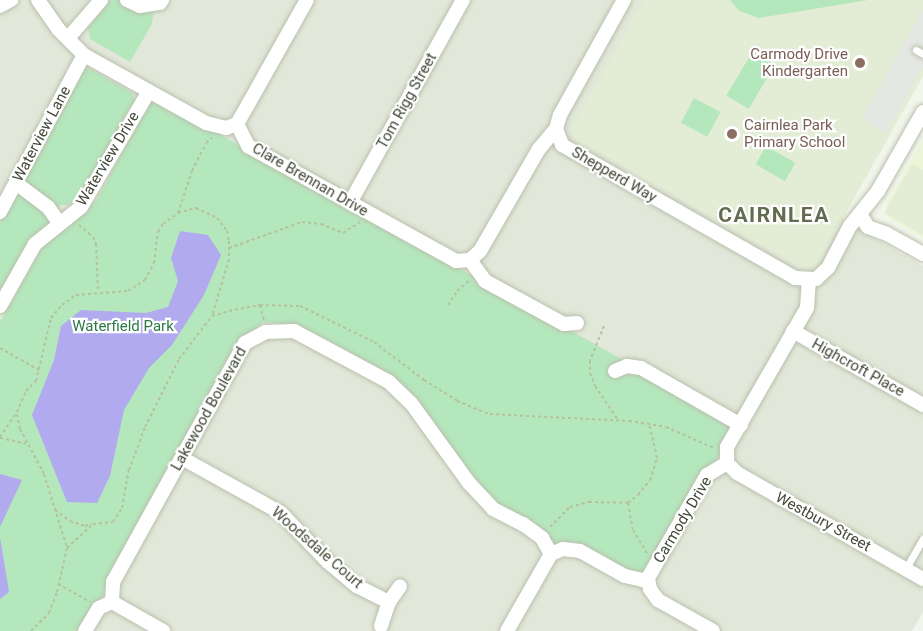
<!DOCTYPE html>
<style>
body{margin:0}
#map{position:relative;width:923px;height:631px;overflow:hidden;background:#f1f5eb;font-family:Roboto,sans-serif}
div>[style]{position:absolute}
.residential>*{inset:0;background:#e2e8d9}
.commercial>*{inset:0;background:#edf5d7}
.education>*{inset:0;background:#e3edd5}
.green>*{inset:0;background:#b5e7bd;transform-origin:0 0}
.parking>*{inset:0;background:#e5e7e2}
.water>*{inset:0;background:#b2aaee}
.path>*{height:2px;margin-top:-1px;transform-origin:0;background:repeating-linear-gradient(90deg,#b5c19f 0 3px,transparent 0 6px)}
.roads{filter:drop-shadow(0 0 2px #bac0ad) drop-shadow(0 0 2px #bac0ad)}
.lane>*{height:7px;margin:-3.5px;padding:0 3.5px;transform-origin:3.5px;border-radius:3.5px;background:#fff}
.street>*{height:14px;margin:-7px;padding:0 7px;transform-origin:7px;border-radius:7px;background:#fff}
.dots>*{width:16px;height:16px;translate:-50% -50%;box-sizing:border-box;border:3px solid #fff;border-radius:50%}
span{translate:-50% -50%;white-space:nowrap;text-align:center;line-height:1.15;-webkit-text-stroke:4.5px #fff;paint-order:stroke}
.education-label{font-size:15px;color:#785e54}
.right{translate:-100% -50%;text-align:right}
.left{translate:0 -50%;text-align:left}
.street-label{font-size:15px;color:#444939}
.park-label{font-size:15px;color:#2d7946}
.district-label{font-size:21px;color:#636b50;font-weight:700;letter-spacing:1.5px}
</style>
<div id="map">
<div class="residential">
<div style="clip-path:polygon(0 0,645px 0,572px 129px,815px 268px,842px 220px,923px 266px,923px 612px,912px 631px,0 631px)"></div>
</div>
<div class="commercial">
<div style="clip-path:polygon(923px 140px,923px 238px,889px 218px,887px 202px)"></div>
</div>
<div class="education">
<div style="clip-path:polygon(645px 0,923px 0,923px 76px,815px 268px,806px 271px,575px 139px,571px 129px)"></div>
<div style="clip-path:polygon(912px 164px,923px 170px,923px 235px,884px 213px)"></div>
</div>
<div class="green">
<div style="clip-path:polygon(110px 0,155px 0,152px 24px,130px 62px,90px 39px,88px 28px)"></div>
<div style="clip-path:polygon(730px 0,868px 0,759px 18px,739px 11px)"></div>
<div style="left:753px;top:51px;width:26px;height:52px;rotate:31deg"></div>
<div style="clip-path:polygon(85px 66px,132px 93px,135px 101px,77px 200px,68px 205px,60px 205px,0 304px,0 222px)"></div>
<div style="left:694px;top:98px;width:30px;height:28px;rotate:28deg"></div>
<div style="clip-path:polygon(149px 103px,163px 103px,736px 423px,716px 461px,705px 469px,644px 572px,629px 572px,556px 545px,524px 520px,497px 507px,391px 376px,296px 325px,263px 322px,242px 340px,113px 570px,105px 594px,92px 608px,80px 631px,0 631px,0 322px,49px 236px,97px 200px)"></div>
<div style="left:766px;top:146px;width:34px;height:21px;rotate:30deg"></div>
</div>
<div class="parking">
<div style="clip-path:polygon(923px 10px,923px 66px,885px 134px,862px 118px)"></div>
</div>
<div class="water">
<div style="clip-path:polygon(180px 231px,208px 235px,221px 255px,204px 295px,172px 345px,149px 368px,124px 410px,110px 476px,97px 503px,67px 502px,32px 415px,54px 360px,61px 326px,81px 310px,146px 313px,168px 307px,178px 281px,171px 258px)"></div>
<div style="clip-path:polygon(0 474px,22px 480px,0 527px)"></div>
<div style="clip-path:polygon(0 537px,9px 592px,0 599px)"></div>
</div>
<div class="path">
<div style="left:178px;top:213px;width:44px;rotate:-71.6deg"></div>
<div style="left:192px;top:171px;width:31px;rotate:-63deg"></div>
<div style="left:206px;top:143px;width:8px;rotate:-40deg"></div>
<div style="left:79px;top:225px;width:18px;rotate:41deg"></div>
<div style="left:93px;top:237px;width:8px;rotate:67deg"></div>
<div style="left:96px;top:244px;width:48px;rotate:87.6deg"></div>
<div style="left:229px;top:248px;width:77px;rotate:-19.6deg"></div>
<div style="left:302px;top:222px;width:19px;rotate:6deg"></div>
<div style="left:321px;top:224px;width:24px;rotate:22deg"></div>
<div style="left:343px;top:233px;width:20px;rotate:-33deg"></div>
<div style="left:260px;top:305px;width:16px;rotate:75deg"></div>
<div style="left:448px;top:305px;width:17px;rotate:-57deg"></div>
<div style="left:457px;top:291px;width:17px;rotate:-40deg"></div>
<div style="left:604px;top:326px;width:38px;rotate:112deg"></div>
<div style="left:590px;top:361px;width:12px;rotate:90deg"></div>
<div style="left:590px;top:373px;width:14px;rotate:69deg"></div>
<div style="left:595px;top:386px;width:41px;rotate:55.9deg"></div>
<div style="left:0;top:348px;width:45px;rotate:29.4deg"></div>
<div style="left:17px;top:414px;width:15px;rotate:79deg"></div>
<div style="left:20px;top:429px;width:51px;rotate:61.9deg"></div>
<div style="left:44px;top:474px;width:77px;rotate:72.7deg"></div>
<div style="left:0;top:437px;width:30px;rotate:-56deg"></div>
<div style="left:17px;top:412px;width:23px;rotate:-67deg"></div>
<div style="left:26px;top:391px;width:14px;rotate:-45deg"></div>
<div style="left:36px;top:381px;width:65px;rotate:-76.6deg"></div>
<div style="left:51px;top:318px;width:17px;rotate:-50deg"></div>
<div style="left:62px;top:305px;width:17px;rotate:-36deg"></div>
<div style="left:76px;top:295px;width:52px;rotate:-4.4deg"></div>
<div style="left:128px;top:291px;width:20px;rotate:-33deg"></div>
<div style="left:145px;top:280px;width:19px;rotate:-62deg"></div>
<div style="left:154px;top:263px;width:31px;rotate:-83deg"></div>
<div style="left:158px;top:232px;width:9px;rotate:-58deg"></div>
<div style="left:163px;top:224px;width:19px;rotate:-36deg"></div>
<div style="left:178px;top:213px;width:19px;rotate:-16deg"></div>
<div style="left:196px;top:208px;width:23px;rotate:25deg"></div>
<div style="left:217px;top:218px;width:16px;rotate:52deg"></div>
<div style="left:227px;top:231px;width:10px;rotate:79deg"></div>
<div style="left:229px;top:241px;width:18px;rotate:90deg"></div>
<div style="left:229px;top:259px;width:59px;rotate:106.6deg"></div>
<div style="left:0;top:438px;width:30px;rotate:12deg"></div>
<div style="left:628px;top:503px;width:27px;rotate:80deg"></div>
<div style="left:633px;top:530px;width:29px;rotate:59deg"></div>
<div style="left:55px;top:510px;width:19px;rotate:36deg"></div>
<div style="left:70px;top:521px;width:16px;rotate:18deg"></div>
<div style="left:85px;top:526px;width:7px;rotate:-16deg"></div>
<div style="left:550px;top:527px;width:28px;rotate:-45deg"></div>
<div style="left:570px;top:507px;width:20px;rotate:-15deg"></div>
<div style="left:589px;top:502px;width:39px;rotate:1deg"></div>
<div style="left:628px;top:503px;width:13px;rotate:-39deg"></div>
<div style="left:638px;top:495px;width:19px;rotate:-51deg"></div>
<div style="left:650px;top:480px;width:23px;rotate:-72deg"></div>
<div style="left:657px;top:458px;width:35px;rotate:-103deg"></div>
<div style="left:58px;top:584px;width:37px;rotate:29deg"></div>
<div style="left:31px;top:631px;width:25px;rotate:-45deg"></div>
<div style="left:49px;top:613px;width:22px;rotate:-69deg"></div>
<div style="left:57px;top:592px;width:45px;rotate:-77.2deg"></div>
<div style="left:67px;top:548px;width:35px;rotate:-43deg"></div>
<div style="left:93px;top:524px;width:20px;rotate:-6deg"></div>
<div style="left:113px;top:522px;width:17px;rotate:-57deg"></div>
<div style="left:122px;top:508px;width:39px;rotate:-80deg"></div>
<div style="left:129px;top:470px;width:46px;rotate:-69.6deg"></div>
<div style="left:145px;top:427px;width:76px;rotate:-63.4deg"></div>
<div style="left:179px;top:359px;width:54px;rotate:-52.5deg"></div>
<div style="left:212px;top:316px;width:18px;rotate:-16deg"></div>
<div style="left:229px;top:311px;width:32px;rotate:-11deg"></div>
<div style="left:260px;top:305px;width:40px;rotate:1.4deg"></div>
<div style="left:300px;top:306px;width:82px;rotate:25.9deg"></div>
<div style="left:374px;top:342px;width:63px;rotate:37.2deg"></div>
<div style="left:424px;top:380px;width:39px;rotate:32deg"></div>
<div style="left:457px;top:401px;width:35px;rotate:22deg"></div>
<div style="left:490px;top:414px;width:139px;rotate:2.9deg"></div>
<div style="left:629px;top:421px;width:37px;rotate:9deg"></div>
<div style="left:666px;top:427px;width:52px;rotate:23.6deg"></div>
</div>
<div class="roads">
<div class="lane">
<div style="left:916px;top:50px;width:8px;rotate:30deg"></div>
<div style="left:906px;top:568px;width:34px;rotate:-60deg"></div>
</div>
<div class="street">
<div style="left:38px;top:0;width:35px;rotate:55deg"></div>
<div style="left:58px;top:29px;width:37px;rotate:45deg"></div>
<div style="left:84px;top:55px;width:140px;rotate:29.1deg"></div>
<div style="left:206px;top:123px;width:21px;rotate:14deg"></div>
<div style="left:226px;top:128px;width:12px;rotate:-20deg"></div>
<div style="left:237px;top:124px;width:25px;rotate:63deg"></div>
<div style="left:248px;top:146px;width:238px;rotate:28.9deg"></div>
<div style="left:456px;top:261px;width:14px;rotate:-4deg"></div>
<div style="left:470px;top:260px;width:13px;rotate:-42deg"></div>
<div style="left:480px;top:251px;width:118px;rotate:-60deg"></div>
<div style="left:539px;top:149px;width:26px;rotate:-50deg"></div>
<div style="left:127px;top:0;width:14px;rotate:25deg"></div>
<div style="left:140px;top:6px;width:20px;rotate:-9deg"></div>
<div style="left:160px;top:3px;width:4px;rotate:-56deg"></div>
<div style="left:624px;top:0;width:132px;rotate:119.1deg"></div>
<div style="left:560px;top:115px;width:15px;rotate:106deg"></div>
<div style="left:556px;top:129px;width:17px;rotate:69deg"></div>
<div style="left:562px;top:145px;width:268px;rotate:29.7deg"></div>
<div style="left:795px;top:278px;width:21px;rotate:3deg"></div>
<div style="left:816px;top:279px;width:16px;rotate:-43deg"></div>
<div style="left:828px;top:268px;width:47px;rotate:-62.4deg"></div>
<div style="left:850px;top:226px;width:45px;rotate:-51.3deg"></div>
<div style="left:878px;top:191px;width:91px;rotate:-60.3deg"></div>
<div style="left:0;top:6px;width:13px;rotate:-29deg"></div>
<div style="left:69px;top:37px;width:49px;rotate:-49.1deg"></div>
<div style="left:237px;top:124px;width:142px;rotate:-60.6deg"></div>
<div style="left:16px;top:183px;width:40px;rotate:37deg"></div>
<div style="left:48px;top:207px;width:19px;rotate:55deg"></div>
<div style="left:351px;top:201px;width:230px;rotate:-60.9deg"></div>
<div style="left:0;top:212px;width:178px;rotate:-61.9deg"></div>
<div style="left:861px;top:216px;width:13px;rotate:58deg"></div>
<div style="left:868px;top:227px;width:20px;rotate:20deg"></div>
<div style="left:887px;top:234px;width:41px;rotate:29.1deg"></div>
<div style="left:470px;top:260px;width:26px;rotate:54deg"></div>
<div style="left:485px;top:281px;width:90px;rotate:28.6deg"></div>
<div style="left:564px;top:324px;width:13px;rotate:-4deg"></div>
<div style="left:0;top:306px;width:71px;rotate:-60.6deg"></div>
<div style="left:35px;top:244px;width:59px;rotate:-38.8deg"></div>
<div style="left:81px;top:207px;width:132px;rotate:-59.6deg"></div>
<div style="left:793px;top:331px;width:150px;rotate:29.6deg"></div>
<div style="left:615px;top:371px;width:13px;rotate:-23deg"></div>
<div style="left:627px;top:366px;width:14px;rotate:8deg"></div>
<div style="left:641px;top:368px;width:115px;rotate:29.7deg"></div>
<div style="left:182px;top:458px;width:113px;rotate:29.1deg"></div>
<div style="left:281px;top:513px;width:68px;rotate:46.2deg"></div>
<div style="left:328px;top:562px;width:38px;rotate:40deg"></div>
<div style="left:357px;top:586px;width:36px;rotate:27deg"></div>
<div style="left:727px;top:463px;width:14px;rotate:45deg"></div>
<div style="left:737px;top:473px;width:214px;rotate:29.7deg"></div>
<div style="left:648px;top:578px;width:11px;rotate:80deg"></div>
<div style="left:650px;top:589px;width:14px;rotate:54deg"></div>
<div style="left:658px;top:600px;width:63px;rotate:29.4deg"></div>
<div style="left:112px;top:602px;width:59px;rotate:29.6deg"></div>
<div style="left:381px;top:626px;width:25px;rotate:-72deg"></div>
<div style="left:389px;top:602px;width:19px;rotate:-55deg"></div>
<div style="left:85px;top:631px;width:27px;rotate:-59deg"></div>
<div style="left:99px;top:608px;width:14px;rotate:-25deg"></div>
<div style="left:112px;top:602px;width:20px;rotate:-87deg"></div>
<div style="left:113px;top:582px;width:273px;rotate:-61.1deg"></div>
<div style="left:245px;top:343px;width:24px;rotate:-28deg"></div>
<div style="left:266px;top:332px;width:28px;rotate:-2deg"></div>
<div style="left:294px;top:331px;width:108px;rotate:28.2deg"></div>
<div style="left:389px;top:382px;width:30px;rotate:44deg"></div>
<div style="left:411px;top:403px;width:99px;rotate:54.1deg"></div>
<div style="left:469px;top:483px;width:35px;rotate:47deg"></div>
<div style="left:493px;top:509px;width:34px;rotate:27deg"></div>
<div style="left:523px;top:524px;width:24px;rotate:36deg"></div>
<div style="left:542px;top:538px;width:18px;rotate:61deg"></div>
<div style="left:507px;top:631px;width:89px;rotate:-60.3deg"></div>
<div style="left:551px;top:554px;width:13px;rotate:-23deg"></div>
<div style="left:563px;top:549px;width:17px;rotate:7deg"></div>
<div style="left:580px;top:551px;width:51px;rotate:29.1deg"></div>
<div style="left:625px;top:576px;width:18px;rotate:13deg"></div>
<div style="left:643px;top:580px;width:5px;rotate:-22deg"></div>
<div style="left:648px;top:578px;width:119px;rotate:-60.2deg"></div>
<div style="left:707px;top:475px;width:23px;rotate:-31deg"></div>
<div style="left:727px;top:463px;width:16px;rotate:-90deg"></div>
<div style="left:727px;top:447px;width:160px;rotate:-60.1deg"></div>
<div style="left:807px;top:308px;width:28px;rotate:-86deg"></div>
</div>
</div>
<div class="dots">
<div style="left:860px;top:63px;background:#8d6e63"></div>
<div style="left:732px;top:134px;background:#8d6e63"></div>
</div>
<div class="education-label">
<span class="right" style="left:848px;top:63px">Carmody Drive<br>Kindergarten</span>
<span class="left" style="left:744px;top:134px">Cairnlea Park<br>Primary School</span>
</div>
<div class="street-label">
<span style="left:407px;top:101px;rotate:-61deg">Tom Rigg Street</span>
<span style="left:42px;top:134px;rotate:-62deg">Waterview Lane</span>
<span style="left:108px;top:159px;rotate:-59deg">Waterview Drive</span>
<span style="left:614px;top:175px;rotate:30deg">Shepperd Way</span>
<span style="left:310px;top:180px;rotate:30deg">Clare Brennan Drive</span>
<span style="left:858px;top:368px;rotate:29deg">Highcroft Place</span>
<span style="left:209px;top:409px;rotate:-61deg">Lakewood Boulevard</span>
<span style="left:683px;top:520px;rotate:-59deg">Carmody Drive</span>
<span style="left:823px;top:522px;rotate:29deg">Westbury Street</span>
<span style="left:317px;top:548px;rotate:41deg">Woodsdale Court</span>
</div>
<div class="park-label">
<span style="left:123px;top:327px">Waterfield Park</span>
</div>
<div class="district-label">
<span style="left:774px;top:215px">CAIRNLEA</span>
</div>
</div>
